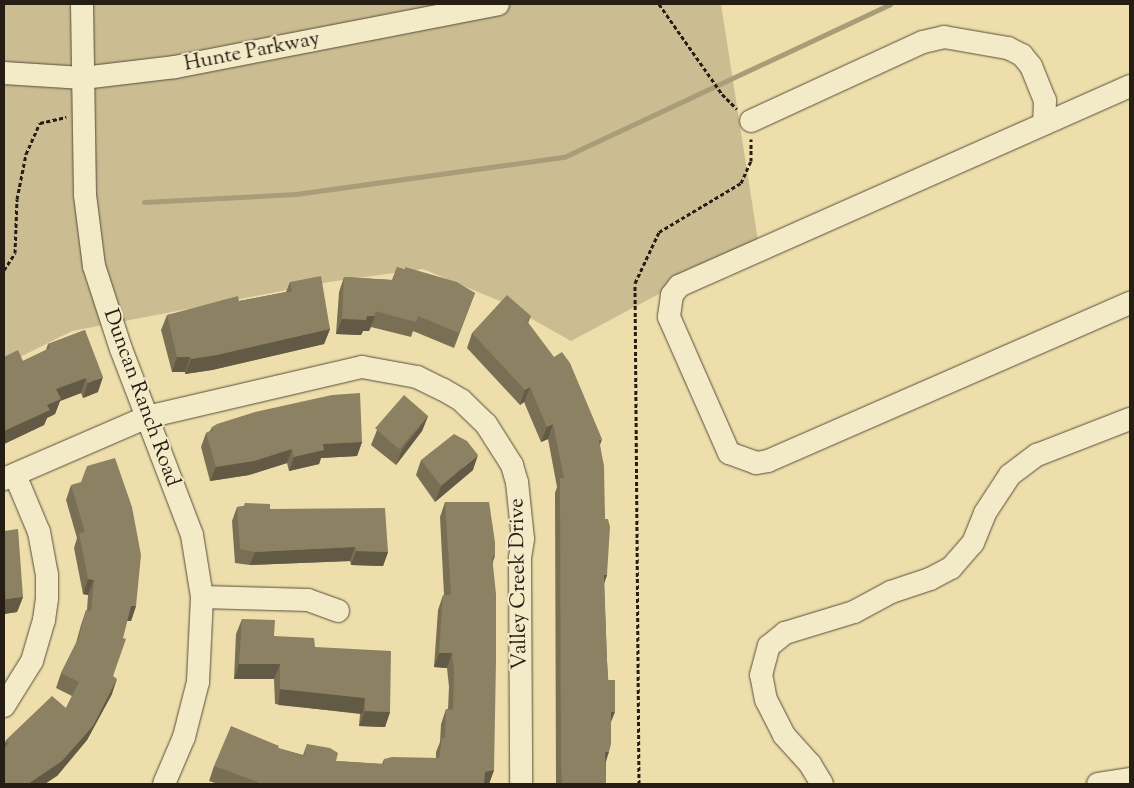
<!DOCTYPE html>
<style>
body{margin:0}
#map{position:relative;width:1134px;height:788px;overflow:hidden;background:#eddeab;font-family:"Sorts Mill Goudy",serif}
div>[style]{position:absolute}
.green>*{inset:0;background:#cbbd91}
.stream>*{height:5px;margin:-2.5px;padding:0 2.5px;transform-origin:2.5px;border-radius:2.5px;background:#a99c78}
.path>*{height:3px;margin-top:-1.5px;transform-origin:0;background:repeating-linear-gradient(90deg,#261d14 0 4px,transparent 0 6.5px)}
.roads{filter:drop-shadow(0 0 1px #584d3a) drop-shadow(0 0 1px #584d3a)}
.minor>*{height:22px;margin:-11px;padding:0 11px;transform-origin:11px;border-radius:11px;background:#f3eac8}
.wall>*{inset:0;background:#796f55}
.shaded-wall>*{inset:0;background:#635a45;transform-origin:0 0}
.building>*{inset:0;background:#8d8163;transform-origin:0 0}
span{translate:-50% -50%;white-space:nowrap;text-align:center;line-height:1.15;-webkit-text-stroke:4px #f3eac8;paint-order:stroke}
.street-label{font-size:21px;color:#261d14}
.frame{position:absolute;inset:0;border:5px solid #261d14;pointer-events:none}
</style>
<div id="map">
<div class="green">
<div style="clip-path:polygon(4px 4px,721px 4px,758px 241px,571px 341px,502px 302px,423px 269px,329px 282px,72px 331px,4px 365px)"></div>
</div>
<div class="stream">
<div style="left:144px;top:202px;width:152px;rotate:-3deg"></div>
<div style="left:296px;top:194px;width:271px;rotate:-7.9deg"></div>
<div style="left:564px;top:157px;width:360px;rotate:-25.1deg"></div>
</div>
<div class="path">
<div style="left:659px;top:4px;width:110px;rotate:55deg"></div>
<div style="left:722px;top:94px;width:21px;rotate:45deg"></div>
<div style="left:4px;top:270px;width:20px;rotate:-57deg"></div>
<div style="left:15px;top:253px;width:54px;rotate:-87.9deg"></div>
<div style="left:17px;top:199px;width:46px;rotate:-78.7deg"></div>
<div style="left:26px;top:154px;width:34px;rotate:-66deg"></div>
<div style="left:40px;top:123px;width:27px;rotate:-13deg"></div>
<div style="left:639px;top:784px;width:501px;rotate:-90.46deg"></div>
<div style="left:635px;top:283px;width:56px;rotate:-64.8deg"></div>
<div style="left:659px;top:232px;width:96px;rotate:-30.9deg"></div>
<div style="left:741px;top:183px;width:24px;rotate:-66deg"></div>
<div style="left:751px;top:161px;width:22px;rotate:-90deg"></div>
</div>
<div class="roads">
<div class="minor">
<div style="left:82px;top:4px;width:191px;rotate:89.1deg"></div>
<div style="left:85px;top:195px;width:72px;rotate:82.8deg"></div>
<div style="left:94px;top:266px;width:87px;rotate:72deg"></div>
<div style="left:121px;top:349px;width:199px;rotate:69.1deg"></div>
<div style="left:192px;top:535px;width:63px;rotate:80.8deg"></div>
<div style="left:202px;top:597px;width:85px;rotate:92.7deg"></div>
<div style="left:198px;top:682px;width:57px;rotate:104.3deg"></div>
<div style="left:184px;top:737px;width:51px;rotate:113.1deg"></div>
<div style="left:4px;top:73px;width:79px;rotate:3.6deg"></div>
<div style="left:83px;top:78px;width:93px;rotate:-6.8deg"></div>
<div style="left:175px;top:67px;width:329px;rotate:-11deg"></div>
<div style="left:1130px;top:86px;width:493px;rotate:156.1deg"></div>
<div style="left:679px;top:286px;width:11px;rotate:128deg"></div>
<div style="left:672px;top:295px;width:22px;rotate:98deg"></div>
<div style="left:669px;top:317px;width:149px;rotate:66.2deg"></div>
<div style="left:729px;top:453px;width:29px;rotate:20deg"></div>
<div style="left:756px;top:463px;width:12px;rotate:-9deg"></div>
<div style="left:768px;top:461px;width:395px;rotate:-23.6deg"></div>
<div style="left:751px;top:121px;width:189px;rotate:-24.7deg"></div>
<div style="left:923px;top:42px;width:22px;rotate:-13deg"></div>
<div style="left:944px;top:37px;width:65px;rotate:9.8deg"></div>
<div style="left:1008px;top:48px;width:16px;rotate:27deg"></div>
<div style="left:1022px;top:55px;width:14px;rotate:51deg"></div>
<div style="left:1031px;top:66px;width:37px;rotate:68deg"></div>
<div style="left:1045px;top:100px;width:24px;rotate:92deg"></div>
<div style="left:4px;top:479px;width:156px;rotate:-23.4deg"></div>
<div style="left:147px;top:417px;width:221px;rotate:-13.1deg"></div>
<div style="left:362px;top:367px;width:56px;rotate:10.3deg"></div>
<div style="left:417px;top:377px;width:28px;rotate:26deg"></div>
<div style="left:442px;top:389px;width:22px;rotate:30deg"></div>
<div style="left:461px;top:400px;width:35px;rotate:44deg"></div>
<div style="left:486px;top:424px;width:49px;rotate:57.6deg"></div>
<div style="left:512px;top:465px;width:18px;rotate:74deg"></div>
<div style="left:517px;top:482px;width:57px;rotate:84deg"></div>
<div style="left:523px;top:539px;width:19px;rotate:99deg"></div>
<div style="left:520px;top:558px;width:226px;rotate:89.7deg"></div>
<div style="left:202px;top:597px;width:106px;rotate:1.6deg"></div>
<div style="left:308px;top:600px;width:32px;rotate:20deg"></div>
<div style="left:4px;top:706px;width:53px;rotate:-58.1deg"></div>
<div style="left:32px;top:661px;width:43px;rotate:-73.7deg"></div>
<div style="left:44px;top:620px;width:22px;rotate:-82deg"></div>
<div style="left:47px;top:598px;width:23px;rotate:-90deg"></div>
<div style="left:47px;top:575px;width:44px;rotate:-100.5deg"></div>
<div style="left:39px;top:532px;width:62px;rotate:-112.8deg"></div>
<div style="left:822px;top:784px;width:23px;rotate:-121deg"></div>
<div style="left:810px;top:764px;width:39px;rotate:-132deg"></div>
<div style="left:784px;top:735px;width:39px;rotate:-117deg"></div>
<div style="left:766px;top:700px;width:25px;rotate:-101deg"></div>
<div style="left:761px;top:675px;width:30px;rotate:-75deg"></div>
<div style="left:769px;top:646px;width:21px;rotate:-39deg"></div>
<div style="left:785px;top:633px;width:72px;rotate:-16.9deg"></div>
<div style="left:854px;top:612px;width:42px;rotate:-28.4deg"></div>
<div style="left:891px;top:592px;width:41px;rotate:-18.4deg"></div>
<div style="left:930px;top:579px;width:24px;rotate:-28deg"></div>
<div style="left:951px;top:568px;width:33px;rotate:-49deg"></div>
<div style="left:973px;top:543px;width:32px;rotate:-68deg"></div>
<div style="left:985px;top:513px;width:45px;rotate:-56.7deg"></div>
<div style="left:1010px;top:475px;width:34px;rotate:-37deg"></div>
<div style="left:1037px;top:455px;width:100px;rotate:-21.2deg"></div>
<div style="left:1098px;top:784px;width:32px;rotate:-9deg"></div>
</div>
</div>
<div class="wall">
<div style="clip-path:polygon(397px 267px,475px 293px,454px 348px,413px 331px,411px 337px,371px 327px,369px 331px,363px 331px,361px 335px,336px 334px,339px 292px,344px 277px,392px 280px)"></div>
<div style="clip-path:polygon(290px 282px,330px 329px,324px 344px,212px 370px,185px 374px,185px 372px,172px 372px,161px 330px,167px 315px,286px 292px)"></div>
<div style="clip-path:polygon(531px 316px,528px 323px,600px 446px,605px 519px,607px 575px,604px 583px,607px 661px,611px 723px,606px 762px,606px 784px,556px 784px,555px 493px,557px 487px,548px 439px,541px 442px,524px 402px,520px 405px,467px 348px,472px 333px)"></div>
<div style="clip-path:polygon(85px 330px,98px 392px,83px 398px,81px 393px,60px 401px,55px 414px,47px 418px,44px 425px,4px 444px,4px 357px,23px 361px,46px 350px,48px 344px)"></div>
<div style="clip-path:polygon(428px 416px,422px 431px,396px 465px,371px 445px,377px 430px)"></div>
<div style="clip-path:polygon(212px 427px,362px 442px,357px 456px,321px 458px,319px 464px,289px 471px,287px 463px,249px 475px,210px 481px,201px 447px,206px 433px,210px 431px)"></div>
<div style="clip-path:polygon(421px 460px,473px 470px,435px 502px,416px 475px)"></div>
<div style="clip-path:polygon(71px 485px,136px 606px,131px 621px,127px 621px,113px 676px,112px 694px,87px 740px,57px 776px,4px 784px,4px 745px,6px 740px,66px 708px,72px 696px,56px 688px,61px 673px,76px 643px,81px 625px,86px 610px,87px 610px,88px 595px,83px 594px,74px 548px,77px 538px,66px 500px)"></div>
<div style="clip-path:polygon(445px 502px,495px 556px,493px 562px,494px 770px,489px 784px,218px 784px,209px 781px,214px 766px,278px 748px,303px 755px,307px 744px,336px 761px,382px 764px,384px 759px,436px 758px,436px 752px,440px 742px,441px 724px,446px 709px,448px 709px,449px 687px,447px 668px,434px 667px,438px 610px,443px 595px,444px 595px,440px 517px)"></div>
<div style="clip-path:polygon(245px 503px,270px 509px,388px 552px,383px 566px,351px 565px,350px 561px,250px 565px,235px 563px,232px 521px,237px 507px,244px 506px)"></div>
<div style="clip-path:polygon(4px 531px,23px 597px,17px 612px,4px 614px)"></div>
<div style="clip-path:polygon(242px 619px,274px 636px,315px 647px,390px 712px,385px 727px,359px 726px,360px 714px,275px 704px,274px 679px,234px 679px,236px 634px)"></div>
</div>
<div class="shaded-wall">
<div style="clip-path:polygon(367px 316px,375px 316px,369px 331px,363px 331px,361px 335px,336px 334px,342px 319px)"></div>
<div style="clip-path:polygon(330px 329px,324px 344px,212px 370px,185px 374px,191px 359px)"></div>
<div style="clip-path:polygon(177px 357px,190px 357px,185px 372px,172px 372px)"></div>
<div style="clip-path:polygon(103px 377px,98px 392px,83px 398px,88px 383px)"></div>
<div style="clip-path:polygon(86px 378px,81px 393px,60px 401px,55px 414px,47px 418px,44px 425px,4px 444px,4px 431px,47px 405px,56px 389px)"></div>
<div style="clip-path:polygon(530px 387px,524px 402px,520px 405px,525px 390px)"></div>
<div style="clip-path:polygon(428px 416px,422px 431px,396px 465px,402px 450px)"></div>
<div style="clip-path:polygon(553px 424px,548px 439px,541px 442px,547px 427px)"></div>
<div style="clip-path:polygon(602px 439px,597px 454px,599px 440px)"></div>
<div style="clip-path:polygon(362px 442px,357px 456px,321px 458px,319px 464px,289px 471px,294px 457px,323px 444px)"></div>
<div style="clip-path:polygon(292px 449px,287px 463px,249px 475px,210px 481px,216px 467px)"></div>
<div style="clip-path:polygon(478px 455px,473px 470px,435px 502px,441px 486px)"></div>
<div style="clip-path:polygon(355px 547px,350px 561px,250px 565px,255px 552px)"></div>
<div style="clip-path:polygon(356px 551px,388px 552px,383px 566px,351px 565px)"></div>
<div style="clip-path:polygon(604px 575px,607px 575px,602px 590px)"></div>
<div style="clip-path:polygon(88px 579px,94px 580px,88px 595px,83px 594px)"></div>
<div style="clip-path:polygon(23px 597px,17px 612px,4px 614px,4px 605px,6px 599px)"></div>
<div style="clip-path:polygon(131px 606px,136px 606px,131px 621px,126px 621px)"></div>
<div style="clip-path:polygon(439px 653px,452px 653px,447px 668px,434px 667px)"></div>
<div style="clip-path:polygon(239px 664px,280px 664px,274px 679px,234px 679px)"></div>
<div style="clip-path:polygon(117px 679px,112px 694px,87px 740px,57px 776px,45px 784px,28px 784px)"></div>
<div style="left:280px;top:689px;width:85px;height:16px;rotate:6deg"></div>
<div style="clip-path:polygon(365px 711px,390px 712px,385px 727px,359px 726px)"></div>
<div style="clip-path:polygon(611px 712px,615px 712px,609px 727px)"></div>
<div style="clip-path:polygon(605px 752px,609px 752px,604px 767px)"></div>
<div style="clip-path:polygon(494px 770px,489px 784px,480px 784px,485px 772px)"></div>
</div>
<div class="building">
<div style="clip-path:polygon(397px 267px,405px 270px,405px 267px,457px 282px,475px 293px,459px 333px,418px 316px,416px 322px,375px 311px,375px 316px,367px 316px,366px 320px,342px 319px,344px 277px,393px 280px)"></div>
<div style="clip-path:polygon(321px 276px,330px 329px,217px 355px,191px 359px,190px 357px,177px 357px,167px 315px,238px 296px,239px 301px,292px 291px,290px 282px)"></div>
<div style="clip-path:polygon(507px 295px,531px 316px,527px 321px,554px 357px,562px 352px,570px 363px,602px 439px,599px 440px,604px 466px,605px 519px,608px 519px,610px 527px,607px 575px,604px 575px,607px 661px,608px 680px,615px 680px,615px 712px,611px 712px,611px 744px,609px 752px,605px 752px,606px 784px,562px 784px,561px 762px,560px 478px,564px 478px,553px 424px,547px 427px,530px 387px,525px 390px,472px 333px)"></div>
<div style="clip-path:polygon(85px 330px,103px 377px,88px 383px,86px 378px,56px 389px,61px 399px,47px 405px,50px 410px,4px 431px,4px 357px,18px 350px,23px 361px,50px 348px,48px 344px)"></div>
<div style="clip-path:polygon(360px 393px,362px 442px,323px 444px,324px 450px,294px 457px,292px 449px,254px 461px,216px 467px,206px 433px,213px 431px,212px 427px,217px 424px,255px 412px,332px 395px)"></div>
<div style="left:404px;top:395px;width:32px;height:44px;rotate:41deg"></div>
<div style="clip-path:polygon(454px 434px,467px 441px,478px 455px,441px 486px,421px 460px)"></div>
<div style="clip-path:polygon(115px 458px,132px 507px,141px 555px,136px 606px,131px 606px,123px 638px,126px 639px,113px 676px,117px 679px,93px 726px,62px 761px,28px 784px,4px 784px,4px 748px,9px 744px,6px 740px,52px 696px,66px 708px,79px 682px,61px 673px,79px 637px,86px 610px,91px 611px,94px 580px,88px 579px,79px 533px,85px 532px,71px 485px,81px 482px,87px 466px)"></div>
<div style="clip-path:polygon(445px 502px,489px 502px,495px 542px,495px 556px,492px 556px,496px 594px,496px 661px,494px 770px,485px 772px,484px 784px,257px 784px,258px 782px,214px 766px,231px 726px,279px 746px,278px 748px,304px 756px,307px 744px,330px 748px,338px 753px,336px 761px,384px 764px,384px 759px,392px 757px,439px 758px,442px 738px,445px 738px,446px 709px,453px 710px,454px 672px,452px 653px,439px 653px,443px 595px,451px 595px)"></div>
<div style="clip-path:polygon(245px 503px,270px 504px,270px 509px,385px 508px,388px 552px,356px 551px,355px 547px,255px 552px,240px 549px,237px 507px,245px 506px)"></div>
<div style="clip-path:polygon(18px 529px,23px 597px,6px 599px,5px 590px,4px 590px,4px 531px)"></div>
<div style="clip-path:polygon(242px 619px,275px 620px,274px 636px,314px 638px,315px 647px,391px 651px,390px 712px,365px 711px,365px 698px,280px 689px,280px 664px,239px 664px)"></div>
</div>
<div class="street-label">
<span style="left:252px;top:52px;rotate:-11deg">Hunte Parkway</span>
<span style="left:141px;top:398px;rotate:70deg">Duncan Ranch Road</span>
<span style="left:519px;top:584px;rotate:-91deg">Valley Creek Drive</span>
</div>
<div class="frame"></div>
</div>
